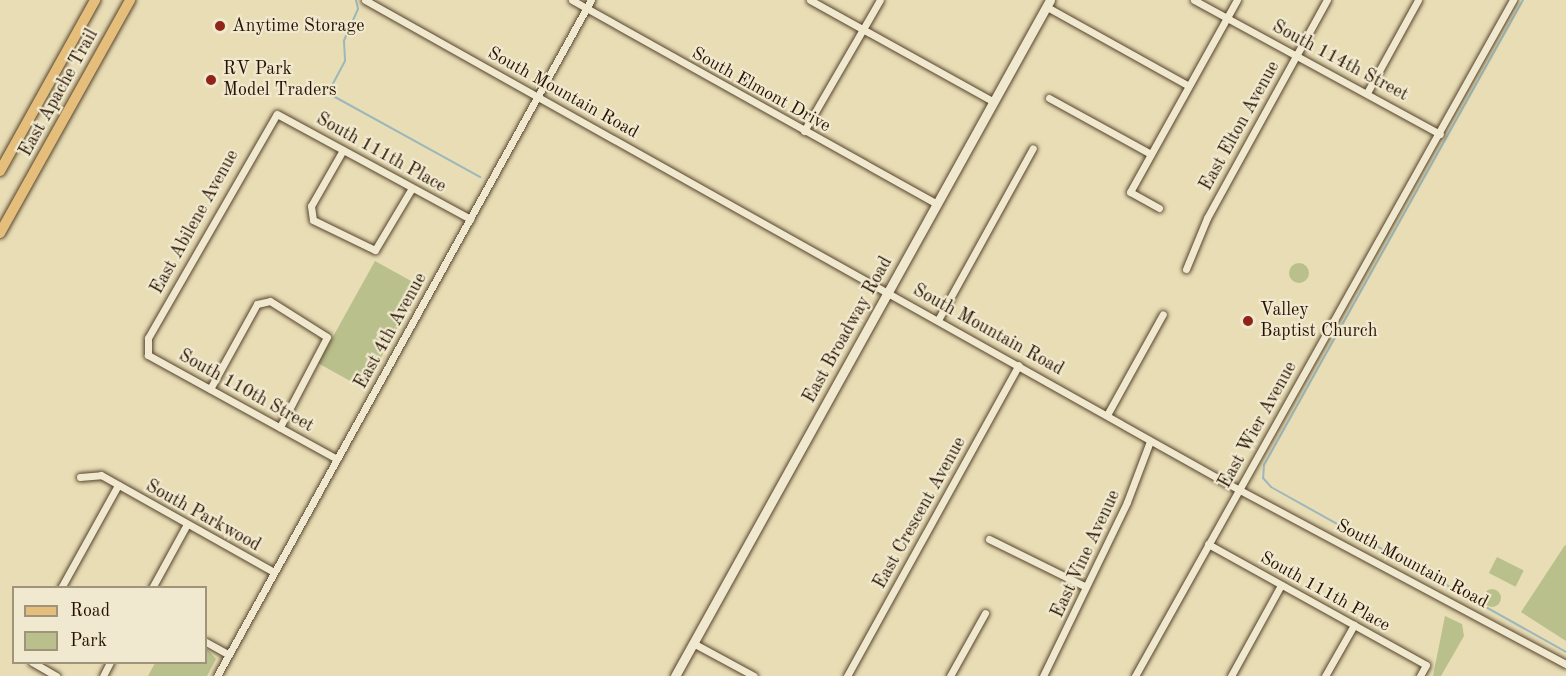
<!DOCTYPE html>
<style>
body{margin:0}
#map{position:relative;width:1566px;height:676px;overflow:hidden;background:#e8ddb5;font-family:"Old Standard TT",serif}
div>[style]{position:absolute}
.green>*{inset:0;background:#b9c08b;transform-origin:0 0}
.round{border-radius:50%}
.stream>*{height:2px;margin:-1px;padding:0 1px;transform-origin:1px;border-radius:1px;background:#9db8ba}
.roads{filter:drop-shadow(0 0 2px #56442d) drop-shadow(0 0 2px #56442d)}
.street>*{height:7px;margin:-3.5px;padding:0 3.5px;transform-origin:3.5px;border-radius:3.5px;background:#f0e9cf}
.secondary>*{height:9px;margin:-4.5px;padding:0 4.5px;transform-origin:4.5px;border-radius:4.5px;background:#f0e9cf}
.primary>*{height:10px;margin:-5px;padding:0 5px;transform-origin:5px;border-radius:5px;background:#e4be7a}
.dots>*{width:16px;height:16px;translate:-50% -50%;box-sizing:border-box;border:3px solid #f0e9cf;border-radius:50%}
span{translate:-50% -50%;white-space:nowrap;text-align:center;line-height:1.15;-webkit-text-stroke:4.5px #f0e9cf;paint-order:stroke}
.poi-label{font-size:18px;color:#261100}
.left{translate:0 -50%;text-align:left}
.street-label{font-size:18px;color:#261100}
.legend{position:absolute;left:12px;top:586px;width:195px;height:78px;box-sizing:border-box;background:#f0e9cf;border:2px solid #9f937c;margin:0;padding:8px 10px;list-style:none;font-size:18px;color:#261100}
.legend li{display:flex;align-items:center;gap:12px;height:30px}
.legend b{width:30px;border:2px solid #9f937c}
</style>
<div id="map">
<div class="green">
<div style="left:375px;top:261px;width:52px;height:117px;rotate:29deg"></div>
<div class="round" style="left:1289px;top:263px;width:20px;height:20px"></div>
<div style="clip-path:polygon(1565px 545px,1566px 546px,1566px 641px,1521px 612px)"></div>
<div style="left:1497px;top:557px;width:30px;height:18px;rotate:27deg"></div>
<div class="round" style="left:1483px;top:589px;width:18px;height:18px"></div>
<div style="clip-path:polygon(1445px 616px,1462px 624px,1464px 636px,1441px 676px,1433px 676px)"></div>
<div style="clip-path:polygon(206px 648px,216px 659px,207px 676px,148px 676px,155px 663px,206px 662px)"></div>
</div>
<div class="stream">
<div style="left:356px;top:0;width:9px;rotate:77deg"></div>
<div style="left:358px;top:9px;width:35px;rotate:114deg"></div>
<div style="left:344px;top:41px;width:20px;rotate:87deg"></div>
<div style="left:345px;top:61px;width:30px;rotate:118deg"></div>
<div style="left:331px;top:87px;width:11px;rotate:68deg"></div>
<div style="left:335px;top:97px;width:166px;rotate:28.9deg"></div>
<div style="left:1523px;top:0;width:532px;rotate:119.12deg"></div>
<div style="left:1264px;top:465px;width:13px;rotate:94deg"></div>
<div style="left:1263px;top:478px;width:12px;rotate:48deg"></div>
<div style="left:1271px;top:487px;width:338px;rotate:29.2deg"></div>
</div>
<div class="roads">
<div class="street">
<div style="left:365px;top:0;width:981px;rotate:29.28deg"></div>
<div style="left:1221px;top:480px;width:391px;rotate:28.1deg"></div>
<div style="left:572px;top:0;width:418px;rotate:29.2deg"></div>
<div style="left:810px;top:0;width:210px;rotate:29deg"></div>
<div style="left:1194px;top:0;width:280px;rotate:28.6deg"></div>
<div style="left:1047px;top:7px;width:162px;rotate:29.1deg"></div>
<div style="left:1368px;top:91px;width:104px;rotate:-61.2deg"></div>
<div style="left:1049px;top:98px;width:116px;rotate:28.8deg"></div>
<div style="left:804px;top:131px;width:151px;rotate:-59.9deg"></div>
<div style="left:343px;top:150px;width:64px;rotate:119.7deg"></div>
<div style="left:311px;top:206px;width:14px;rotate:82deg"></div>
<div style="left:313px;top:220px;width:69px;rotate:25.8deg"></div>
<div style="left:375px;top:250px;width:72px;rotate:-59.2deg"></div>
<div style="left:1159px;top:208px;width:33px;rotate:-151deg"></div>
<div style="left:1130px;top:192px;width:220px;rotate:-60.9deg"></div>
<div style="left:1186px;top:269px;width:55px;rotate:-67.6deg"></div>
<div style="left:1207px;top:218px;width:249px;rotate:-61.2deg"></div>
<div style="left:938px;top:320px;width:196px;rotate:-61.1deg"></div>
<div style="left:210px;top:389px;width:97px;rotate:-61.1deg"></div>
<div style="left:257px;top:304px;width:13px;rotate:-13deg"></div>
<div style="left:270px;top:301px;width:67px;rotate:32.3deg"></div>
<div style="left:327px;top:337px;width:102px;rotate:117.6deg"></div>
<div style="left:1107px;top:415px;width:115px;rotate:-61deg"></div>
<div style="left:337px;top:459px;width:216px;rotate:-151.2deg"></div>
<div style="left:148px;top:355px;width:17px;rotate:-90deg"></div>
<div style="left:148px;top:338px;width:258px;rotate:-60.1deg"></div>
<div style="left:277px;top:114px;width:220px;rotate:28.5deg"></div>
<div style="left:80px;top:477px;width:21px;rotate:-5deg"></div>
<div style="left:101px;top:475px;width:198px;rotate:29.3deg"></div>
<div style="left:989px;top:539px;width:106px;rotate:26.3deg"></div>
<div style="left:1208px;top:544px;width:249px;rotate:29deg"></div>
<div style="left:1426px;top:665px;width:13px;rotate:119deg"></div>
<div style="left:61px;top:588px;width:118px;rotate:-61deg"></div>
<div style="left:152px;top:588px;width:73px;rotate:-61.3deg"></div>
<div style="left:206px;top:642px;width:26px;rotate:29deg"></div>
<div style="left:693px;top:643px;width:69px;rotate:28.4deg"></div>
<div style="left:32px;top:662px;width:28px;rotate:30deg"></div>
<div style="left:103px;top:676px;width:16px;rotate:-63deg"></div>
<div style="left:217px;top:676px;width:773px;rotate:-61.05deg"></div>
<div style="left:847px;top:676px;width:355px;rotate:-61.1deg"></div>
<div style="left:950px;top:676px;width:72px;rotate:-60.9deg"></div>
<div style="left:1043px;top:676px;width:193px;rotate:-64.2deg"></div>
<div style="left:1127px;top:502px;width:65px;rotate:-69.3deg"></div>
<div style="left:1135px;top:676px;width:775px;rotate:-60.79deg"></div>
<div style="left:1231px;top:676px;width:104px;rotate:-61.2deg"></div>
<div style="left:1325px;top:676px;width:59px;rotate:-60.4deg"></div>
</div>
<div class="secondary">
<div style="left:675px;top:676px;width:773px;rotate:-60.98deg"></div>
</div>
<div class="primary">
<div style="left:0;top:171px;width:196px;rotate:-60.9deg"></div>
<div style="left:0;top:233px;width:267px;rotate:-60.8deg"></div>
</div>
</div>
<div class="dots">
<div style="left:220px;top:26px;background:#8f2418"></div>
<div style="left:211px;top:80px;background:#8f2418"></div>
<div style="left:1248px;top:321px;background:#8f2418"></div>
</div>
<div class="poi-label">
<span class="left" style="left:232px;top:26px">Anytime Storage</span>
<span class="left" style="left:223px;top:80px">RV Park<br>Model Traders</span>
<span class="left" style="left:1260px;top:321px">Valley<br>Baptist Church</span>
</div>
<div class="street-label">
<span style="left:1340px;top:61px;rotate:28deg">South 114th Street</span>
<span style="left:761px;top:90px;rotate:29deg">South Elmont Drive</span>
<span style="left:59px;top:93px;rotate:-61deg">East Apache Trail</span>
<span style="left:563px;top:93px;rotate:29deg">South Mountain Road</span>
<span style="left:1240px;top:126px;rotate:-61deg">East Elton Avenue</span>
<span style="left:381px;top:153px;rotate:29deg">South 111th Place</span>
<span style="left:195px;top:222px;rotate:-61deg">East Abilene Avenue</span>
<span style="left:848px;top:330px;rotate:-61deg">East Broadway Road</span>
<span style="left:988px;top:330px;rotate:29deg">South Mountain Road</span>
<span style="left:391px;top:331px;rotate:-61deg">East 4th Avenue</span>
<span style="left:246px;top:391px;rotate:29deg">South 110th Street</span>
<span style="left:1258px;top:425px;rotate:-61deg">East Wier Avenue</span>
<span style="left:920px;top:513px;rotate:-61deg">East Crescent Avenue</span>
<span style="left:203px;top:516px;rotate:29deg">South Parkwood</span>
<span style="left:1086px;top:554px;rotate:-65deg">East Vine Avenue</span>
<span style="left:1412px;top:564px;rotate:28deg">South Mountain Road</span>
<span style="left:1325px;top:592px;rotate:29deg">South 111th Place</span>
</div>
<ul class="legend">
<li><b style="height:8px;background:#e4be7a"></b>Road</li>
<li><b style="height:16px;background:#b9c08b"></b>Park</li>
</ul>
</div>
